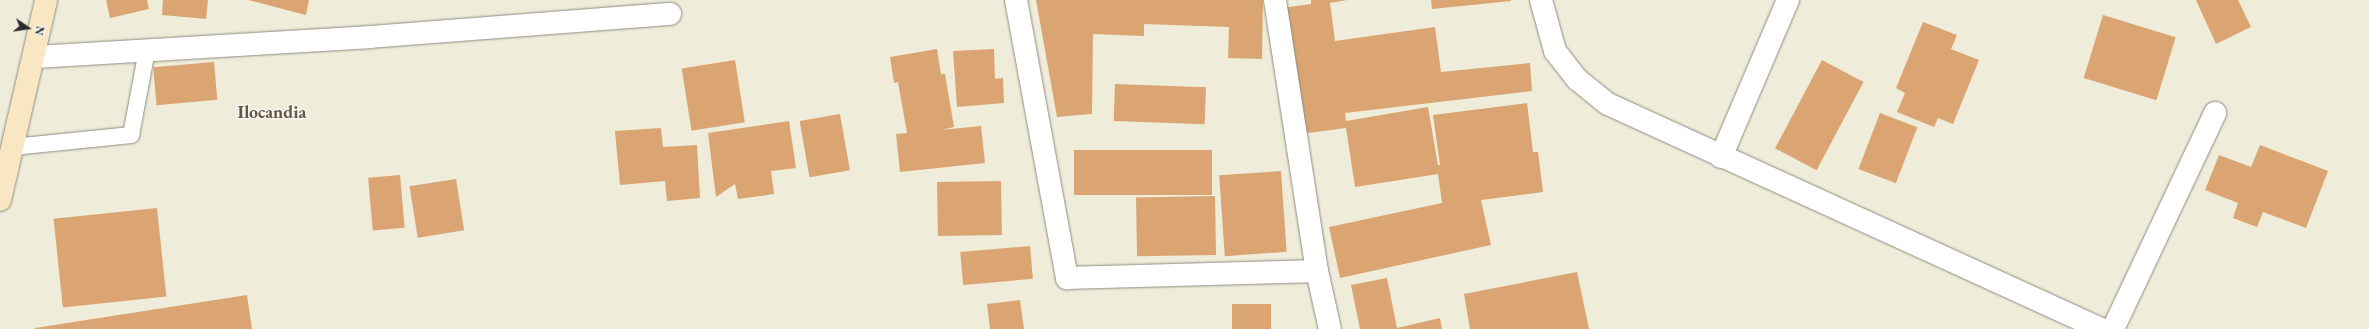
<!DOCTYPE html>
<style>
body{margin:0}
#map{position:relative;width:2369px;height:329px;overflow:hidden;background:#efecd9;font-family:"EB Garamond",serif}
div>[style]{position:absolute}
.building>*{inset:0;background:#daa572;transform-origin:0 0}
.roads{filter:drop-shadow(0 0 1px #8d8c82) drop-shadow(0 0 1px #8d8c82)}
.lane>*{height:16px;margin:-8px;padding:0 8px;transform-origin:8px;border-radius:8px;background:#fff}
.street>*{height:22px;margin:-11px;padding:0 11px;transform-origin:11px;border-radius:11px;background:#fff}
.secondary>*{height:22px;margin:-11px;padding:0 11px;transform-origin:11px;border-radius:11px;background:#f9e7c3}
span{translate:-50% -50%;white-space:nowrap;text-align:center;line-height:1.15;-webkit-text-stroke:3px #f6f6f2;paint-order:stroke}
.quarter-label{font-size:18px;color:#685644;font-weight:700}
.north{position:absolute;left:8px;top:8px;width:40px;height:40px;-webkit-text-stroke:3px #f6f6f2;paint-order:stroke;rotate:103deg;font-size:11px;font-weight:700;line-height:16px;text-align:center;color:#2b2b2b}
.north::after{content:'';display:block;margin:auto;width:14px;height:18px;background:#2b2b2b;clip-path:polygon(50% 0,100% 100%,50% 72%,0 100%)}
</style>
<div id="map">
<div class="building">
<div style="clip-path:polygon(106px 0,147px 0,149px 9px,110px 18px)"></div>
<div style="clip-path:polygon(163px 0,208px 0,206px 19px,162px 15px)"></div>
<div style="clip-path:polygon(248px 0,309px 0,306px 15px)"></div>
<div style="clip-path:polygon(1036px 0,1263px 0,1262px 59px,1228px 58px,1229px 27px,1144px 24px,1144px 36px,1093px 34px,1092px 114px,1057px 117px)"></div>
<div style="clip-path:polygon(1311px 0,1347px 0,1330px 3px,1335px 41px,1435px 27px,1441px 72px,1530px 63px,1532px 91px,1345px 113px,1346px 121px,1428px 107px,1438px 165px,1440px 165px,1433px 115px,1527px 103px,1533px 152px,1538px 152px,1543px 192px,1481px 200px,1491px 245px,1340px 278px,1329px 227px,1442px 203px,1438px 174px,1355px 187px,1346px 128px,1300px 134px,1282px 8px,1311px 4px)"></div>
<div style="clip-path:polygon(1431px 0,1511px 0,1511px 1px,1432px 9px)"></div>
<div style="clip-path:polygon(2196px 0,2238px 0,2251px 27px,2216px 44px)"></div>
<div style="left:2103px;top:15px;width:76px;height:66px;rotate:17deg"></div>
<div style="clip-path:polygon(1923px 22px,1957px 35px,1951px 49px,1979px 60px,1953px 124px,1938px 118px,1934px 127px,1897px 112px,1905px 93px,1896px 88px)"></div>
<div style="clip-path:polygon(937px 49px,941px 74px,945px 74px,954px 127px,941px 130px,981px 126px,985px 163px,900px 172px,896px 134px,907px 133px,898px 82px,894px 83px,890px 57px)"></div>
<div style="clip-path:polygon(994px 49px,995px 79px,1003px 78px,1004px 103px,957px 107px,953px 51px)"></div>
<div style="left:735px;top:60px;width:63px;height:54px;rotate:81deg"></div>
<div style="left:1822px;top:60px;width:47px;height:100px;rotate:28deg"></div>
<div style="left:214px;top:62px;width:38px;height:61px;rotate:85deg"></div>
<div style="left:1115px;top:84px;width:91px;height:37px;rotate:2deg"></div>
<div style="left:1880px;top:113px;width:40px;height:60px;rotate:21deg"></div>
<div style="left:840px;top:114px;width:57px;height:41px;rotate:80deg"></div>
<div style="clip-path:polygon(789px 121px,796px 168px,771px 171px,774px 194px,738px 199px,735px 184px,716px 197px,708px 133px)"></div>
<div style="clip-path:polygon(661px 128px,663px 147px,697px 145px,700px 198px,667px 201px,665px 181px,620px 185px,615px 131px)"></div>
<div style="clip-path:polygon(2260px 145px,2328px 171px,2306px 228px,2263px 212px,2257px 227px,2233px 218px,2238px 203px,2205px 190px,2219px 155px,2251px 167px)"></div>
<div style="left:1074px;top:150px;width:138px;height:45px"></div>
<div style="left:1281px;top:171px;width:81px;height:62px;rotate:86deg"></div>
<div style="left:400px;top:175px;width:53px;height:32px;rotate:85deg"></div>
<div style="left:456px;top:179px;width:52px;height:47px;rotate:81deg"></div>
<div style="left:1001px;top:181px;width:54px;height:64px;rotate:89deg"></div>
<div style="left:1215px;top:196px;width:59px;height:79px;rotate:89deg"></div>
<div style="left:157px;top:208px;width:89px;height:104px;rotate:84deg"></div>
<div style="left:1030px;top:246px;width:33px;height:70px;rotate:85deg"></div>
<div style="clip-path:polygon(1577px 272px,1589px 329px,1470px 329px,1464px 294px)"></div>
<div style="clip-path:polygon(1387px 278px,1397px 328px,1440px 318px,1442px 329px,1360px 329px,1351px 285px)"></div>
<div style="clip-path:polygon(247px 295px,252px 329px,35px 329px,35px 328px)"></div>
<div style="clip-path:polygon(1020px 300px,1024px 329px,990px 329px,987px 304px)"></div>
<div style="left:1271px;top:304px;width:25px;height:39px;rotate:90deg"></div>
</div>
<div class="roads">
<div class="lane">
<div style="left:13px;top:147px;width:119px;rotate:-5.8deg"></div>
<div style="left:131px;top:135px;width:86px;rotate:-79.3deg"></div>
</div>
<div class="street">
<div style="left:1016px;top:0;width:283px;rotate:79.6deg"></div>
<div style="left:1067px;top:278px;width:250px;rotate:-1.6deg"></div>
<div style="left:1275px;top:0;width:274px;rotate:81.2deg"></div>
<div style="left:1317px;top:271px;width:59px;rotate:77.4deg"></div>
<div style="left:1541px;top:0;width:53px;rotate:74.6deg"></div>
<div style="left:1555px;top:51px;width:37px;rotate:52deg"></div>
<div style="left:1578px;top:80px;width:38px;rotate:39deg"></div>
<div style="left:1608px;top:104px;width:542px;rotate:24.53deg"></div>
<div style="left:34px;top:57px;width:336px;rotate:-3.4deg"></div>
<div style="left:369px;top:37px;width:302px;rotate:-4.4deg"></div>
<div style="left:1721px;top:157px;width:171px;rotate:-66.9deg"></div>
<div style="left:2113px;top:329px;width:239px;rotate:-64.7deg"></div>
</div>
<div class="secondary">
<div style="left:0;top:200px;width:205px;rotate:-77deg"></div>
</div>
</div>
<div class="quarter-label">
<span style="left:272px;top:112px">Ilocandia</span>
</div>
<div class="north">N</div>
</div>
